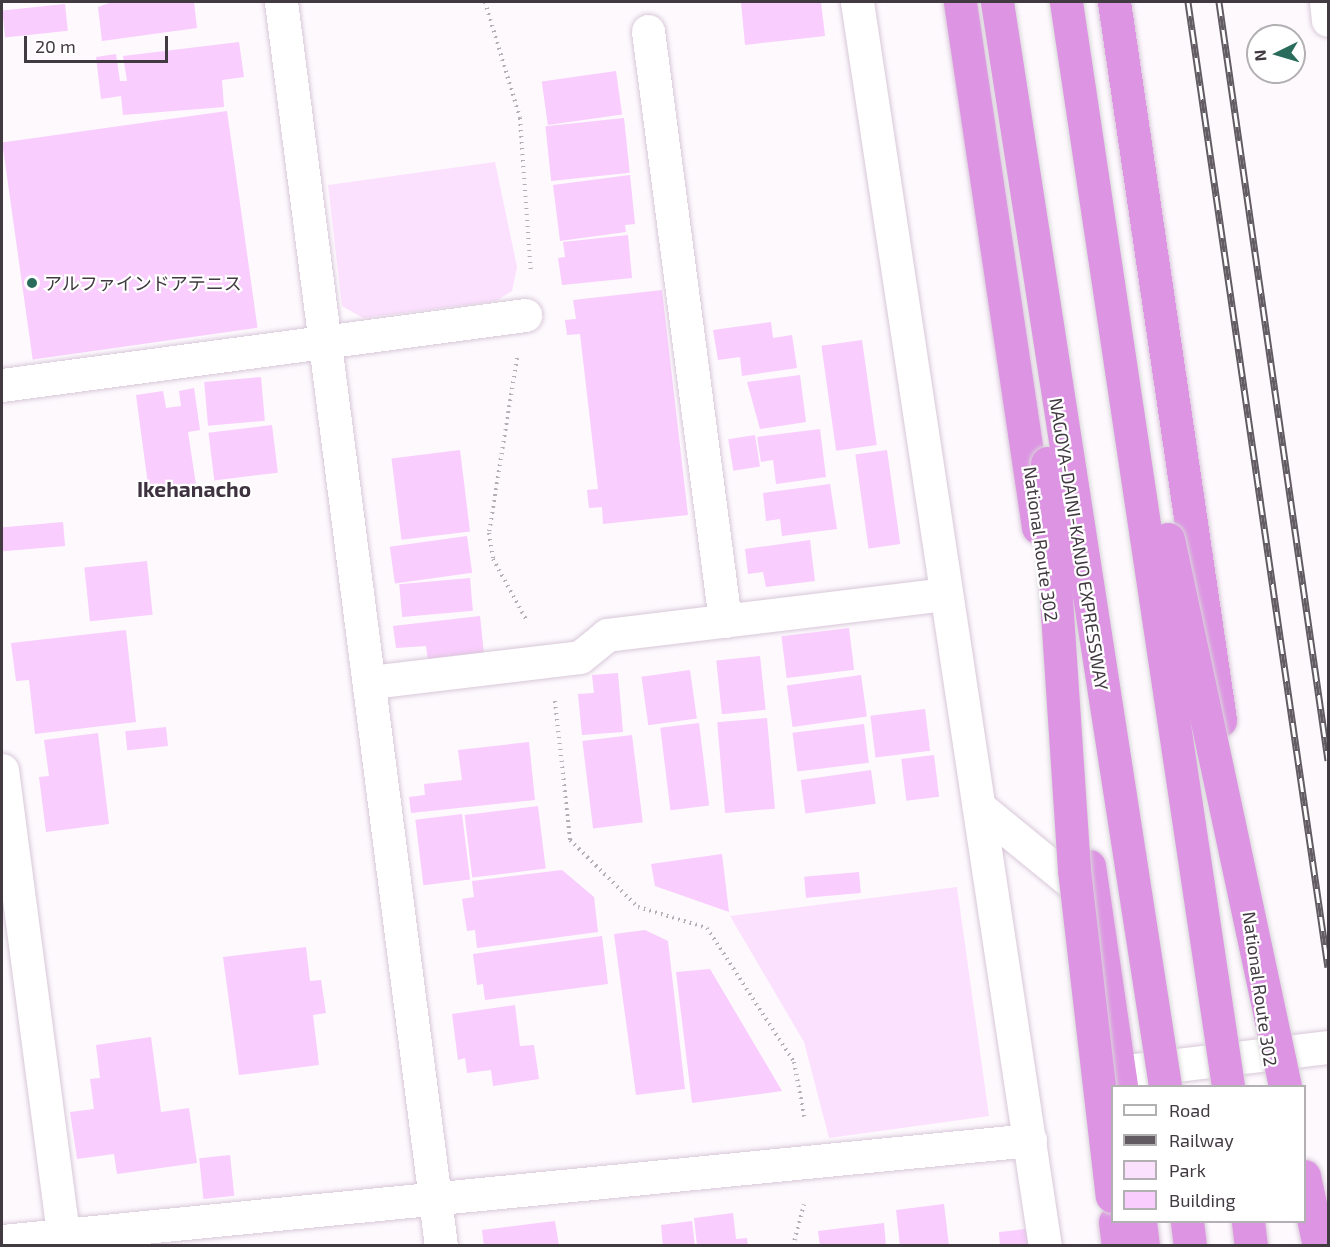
<!DOCTYPE html>
<meta charset="utf-8">
<style>
body{margin:0}
#map{position:relative;width:1330px;height:1247px;overflow:hidden;background:#fdf9fd;font-family:"Exo 2","Noto Sans JP",sans-serif}
div>[style]{position:absolute}
.green>*{inset:0;background:#fce1fe}
.building>*{inset:0;background:#f9cdfd;transform-origin:0 0}
.path>*{height:4px;margin-top:-2px;transform-origin:0;background:repeating-linear-gradient(90deg,#b4afb4 0 1.5px,transparent 0 6px)}
.roads{filter:drop-shadow(0 0 2px #d8c7d9) drop-shadow(0 0 2px #d8c7d9)}
.minor>*{height:33px;margin:-16.5px;padding:0 16.5px;transform-origin:16.5px;border-radius:16.5px;background:#fff}
.highway>*{height:33px;margin:-16.5px;padding:0 16.5px;transform-origin:16.5px;border-radius:16.5px;background:#dd95e3}
.rail>*{height:7px;margin-top:-3.5px;transform-origin:0;background:repeating-linear-gradient(90deg,#fff 0 14px,#625c62 0 28px);box-sizing:border-box;border-block:2px solid #625c62}
.bridges{filter:drop-shadow(0 0 2px #d9d8d9) drop-shadow(0 0 2px #d9d8d9)}
.highway-bridge>*{height:33px;margin:-16.5px;padding:0 16.5px;transform-origin:16.5px;border-radius:16.5px;background:#dd95e3}
.dots>*{width:16px;height:16px;translate:-50% -50%;box-sizing:border-box;border:3px solid #fff;border-radius:50%}
span{translate:-50% -50%;white-space:nowrap;text-align:center;line-height:1.15;-webkit-text-stroke:4.5px #fff;paint-order:stroke}
.poi-label{font-size:18px;color:#413a41}
.left{translate:0 -50%;text-align:left}
.street-label{font-size:18px;color:#413a41}
.quarter-label{font-size:21px;color:#3f3240;font-weight:700}
.frame{position:absolute;inset:0;border:3px solid #413a41;pointer-events:none}
.legend{position:absolute;left:1111px;top:1085px;width:195px;height:138px;box-sizing:border-box;background:#fff;border:2px solid #b3b0b3;margin:0;padding:8px 10px;list-style:none;font-size:18px;color:#413a41}
.legend li{display:flex;align-items:center;gap:12px;height:30px}
.legend b{width:30px;border:2px solid #b3b0b3}
.north{position:absolute;left:1246px;top:24px;width:60px;height:60px;box-sizing:border-box;background:#fff;border:2px solid #b3b0b3;border-radius:50%;rotate:265deg;font-size:16px;font-weight:700;line-height:24px;text-align:center;color:#413a41}
.north::after{content:'';display:block;margin:auto;width:21px;height:27px;background:#2a6c5b;clip-path:polygon(50% 0,100% 100%,50% 72%,0 100%)}
.scale{position:absolute;left:24px;top:36px;width:144px;height:27px;box-sizing:border-box;border:3px solid #413a41;border-top:0;padding-left:8px;font-size:18px;line-height:21px;white-space:nowrap;color:#413a41;-webkit-text-stroke:4px #fff;paint-order:stroke}
</style>
<div id="map">
<div class="green">
<div style="clip-path:polygon(495px 162px,517px 267px,512px 291px,496px 301px,363px 318px,342px 306px,328px 185px)"></div>
<div style="clip-path:polygon(957px 887px,989px 1116px,829px 1138px,804px 1042px,730px 916px)"></div>
</div>
<div class="building">
<div style="clip-path:polygon(112px 2px,194px 2px,197px 28px,102px 41px,98px 7px)"></div>
<div style="clip-path:polygon(741px 2px,821px 2px,825px 36px,745px 45px)"></div>
<div style="left:65px;top:4px;width:27px;height:63px;rotate:84deg"></div>
<div style="clip-path:polygon(239px 42px,244px 77px,222px 80px,224px 107px,123px 115px,121px 96px,101px 99px,96px 57px,116px 54px,120px 81px,127px 81px,123px 56px)"></div>
<div style="left:616px;top:71px;width:44px;height:75px;rotate:82deg"></div>
<div style="left:227px;top:111px;width:219px;height:227px;rotate:82deg"></div>
<div style="left:624px;top:118px;width:55px;height:79px;rotate:84deg"></div>
<div style="clip-path:polygon(630px 175px,635px 224px,625px 225px,626px 232px,560px 241px,553px 185px)"></div>
<div style="clip-path:polygon(628px 235px,632px 278px,562px 285px,558px 258px,565px 257px,563px 242px)"></div>
<div style="clip-path:polygon(662px 290px,688px 515px,603px 524px,602px 507px,589px 508px,587px 490px,598px 489px,580px 334px,567px 335px,565px 320px,576px 319px,573px 300px)"></div>
<div style="clip-path:polygon(771px 322px,773px 338px,792px 335px,797px 368px,742px 376px,740px 357px,718px 360px,713px 330px)"></div>
<div style="left:862px;top:340px;width:106px;height:41px;rotate:82deg"></div>
<div style="clip-path:polygon(800px 375px,806px 422px,760px 429px,747px 382px)"></div>
<div style="left:261px;top:377px;width:44px;height:57px;rotate:85deg"></div>
<div style="clip-path:polygon(194px 388px,200px 430px,188px 432px,196px 485px,149px 492px,136px 395px,163px 391px,166px 408px,181px 406px,179px 391px)"></div>
<div style="left:272px;top:425px;width:48px;height:64px;rotate:83deg"></div>
<div style="clip-path:polygon(820px 429px,826px 477px,776px 484px,773px 460px,761px 462px,757px 437px)"></div>
<div style="left:755px;top:435px;width:32px;height:27px;rotate:81deg"></div>
<div style="left:460px;top:450px;width:82px;height:69px;rotate:83deg"></div>
<div style="left:887px;top:450px;width:95px;height:32px;rotate:82deg"></div>
<div style="clip-path:polygon(830px 484px,837px 529px,782px 536px,780px 519px,766px 521px,763px 493px)"></div>
<div style="left:63px;top:522px;width:24px;height:62px;rotate:85deg"></div>
<div style="left:467px;top:536px;width:37px;height:78px;rotate:82deg"></div>
<div style="clip-path:polygon(810px 540px,815px 581px,766px 587px,763px 572px,748px 574px,745px 549px)"></div>
<div style="left:147px;top:561px;width:54px;height:63px;rotate:84deg"></div>
<div style="left:470px;top:578px;width:33px;height:71px;rotate:85deg"></div>
<div style="clip-path:polygon(480px 616px,484px 654px,428px 661px,426px 646px,396px 648px,393px 626px)"></div>
<div style="left:849px;top:628px;width:42px;height:68px;rotate:83deg"></div>
<div style="clip-path:polygon(126px 630px,136px 722px,35px 734px,29px 680px,16px 681px,11px 643px)"></div>
<div style="left:760px;top:656px;width:54px;height:44px;rotate:84deg"></div>
<div style="left:690px;top:670px;width:49px;height:49px;rotate:82deg"></div>
<div style="clip-path:polygon(618px 673px,623px 732px,582px 735px,578px 694px,594px 693px,592px 675px)"></div>
<div style="left:861px;top:675px;width:42px;height:75px;rotate:82deg"></div>
<div style="left:925px;top:709px;width:42px;height:55px;rotate:83deg"></div>
<div style="left:767px;top:718px;width:91px;height:50px;rotate:85deg"></div>
<div style="left:699px;top:723px;width:83px;height:39px;rotate:83deg"></div>
<div style="left:864px;top:724px;width:39px;height:72px;rotate:83deg"></div>
<div style="left:166px;top:727px;width:19px;height:41px;rotate:84deg"></div>
<div style="clip-path:polygon(98px 733px,109px 824px,46px 832px,39px 777px,49px 776px,44px 740px)"></div>
<div style="left:632px;top:735px;width:88px;height:50px;rotate:83deg"></div>
<div style="clip-path:polygon(529px 742px,535px 800px,411px 813px,409px 797px,425px 795px,424px 784px,462px 780px,458px 750px)"></div>
<div style="left:934px;top:755px;width:42px;height:33px;rotate:83deg"></div>
<div style="left:871px;top:770px;width:34px;height:71px;rotate:82deg"></div>
<div style="left:538px;top:806px;width:63px;height:74px;rotate:83deg"></div>
<div style="left:462px;top:814px;width:66px;height:47px;rotate:83deg"></div>
<div style="clip-path:polygon(722px 854px,729px 912px,655px 886px,651px 864px)"></div>
<div style="clip-path:polygon(562px 870px,594px 897px,598px 932px,477px 948px,475px 930px,467px 931px,462px 899px,474px 897px,472px 881px)"></div>
<div style="left:859px;top:872px;width:21px;height:55px;rotate:85deg"></div>
<div style="clip-path:polygon(645px 930px,668px 941px,685px 1089px,636px 1095px,614px 934px)"></div>
<div style="clip-path:polygon(602px 936px,608px 984px,485px 1000px,483px 984px,477px 985px,473px 954px)"></div>
<div style="clip-path:polygon(306px 947px,310px 981px,321px 980px,326px 1013px,313px 1015px,319px 1065px,239px 1075px,223px 957px)"></div>
<div style="clip-path:polygon(710px 969px,782px 1091px,692px 1103px,676px 972px)"></div>
<div style="clip-path:polygon(515px 1005px,520px 1046px,534px 1045px,539px 1079px,493px 1086px,491px 1070px,467px 1073px,465px 1058px,458px 1060px,452px 1014px)"></div>
<div style="clip-path:polygon(151px 1037px,161px 1112px,189px 1108px,197px 1163px,117px 1174px,114px 1154px,77px 1159px,70px 1112px,94px 1109px,90px 1079px,100px 1078px,96px 1045px)"></div>
<div style="left:230px;top:1155px;width:41px;height:31px;rotate:84deg"></div>
<div style="clip-path:polygon(944px 1204px,949px 1246px,900px 1246px,896px 1210px)"></div>
<div style="clip-path:polygon(733px 1213px,736px 1239px,747px 1238px,748px 1246px,697px 1246px,694px 1218px)"></div>
<div style="clip-path:polygon(555px 1221px,559px 1246px,484px 1246px,482px 1230px)"></div>
<div style="clip-path:polygon(692px 1221px,695px 1246px,663px 1246px,661px 1225px)"></div>
<div style="clip-path:polygon(884px 1223px,886px 1246px,820px 1246px,818px 1231px)"></div>
<div style="clip-path:polygon(1026px 1229px,1028px 1246px,1000px 1246px,999px 1232px)"></div>
</div>
<div class="path">
<div style="left:485px;top:2px;width:121px;rotate:73.2deg"></div>
<div style="left:520px;top:118px;width:156px;rotate:86deg"></div>
<div style="left:517px;top:358px;width:177px;rotate:99.1deg"></div>
<div style="left:489px;top:533px;width:26px;rotate:81deg"></div>
<div style="left:493px;top:559px;width:71px;rotate:61.3deg"></div>
<div style="left:555px;top:701px;width:140px;rotate:83.8deg"></div>
<div style="left:570px;top:840px;width:95px;rotate:44.6deg"></div>
<div style="left:638px;top:907px;width:72px;rotate:16.9deg"></div>
<div style="left:707px;top:928px;width:160px;rotate:57deg"></div>
<div style="left:794px;top:1062px;width:59px;rotate:79.3deg"></div>
<div style="left:793px;top:1246px;width:43px;rotate:-75.3deg"></div>
</div>
<div class="roads">
<div class="minor">
<div style="left:281px;top:2px;width:1254px;rotate:82.67deg"></div>
<div style="left:857px;top:2px;width:1258px;rotate:81.41deg"></div>
<div style="left:1326px;top:2px;width:18px;rotate:84deg"></div>
<div style="left:648px;top:31px;width:595px;rotate:82.56deg"></div>
<div style="left:2px;top:385px;width:528px;rotate:-7.62deg"></div>
<div style="left:371px;top:682px;width:210px;rotate:-6.8deg"></div>
<div style="left:580px;top:657px;width:35px;rotate:-39deg"></div>
<div style="left:607px;top:635px;width:340px;rotate:-6.9deg"></div>
<div style="left:2px;top:770px;width:467px;rotate:82.5deg"></div>
<div style="left:979px;top:807px;width:146px;rotate:39.2deg"></div>
<div style="left:1118px;top:1072px;width:211px;rotate:-6.8deg"></div>
<div style="left:2px;top:1241px;width:1033px;rotate:-5.61deg"></div>
</div>
<div class="highway">
<div style="left:960px;top:2px;width:531px;rotate:81.55deg"></div>
<div style="left:1114px;top:2px;width:726px;rotate:81.6deg"></div>
<div style="left:1089px;top:866px;width:222px;rotate:81.7deg"></div>
<div style="left:1304px;top:1176px;width:72px;rotate:77.9deg"></div>
<div style="left:1115px;top:1222px;width:24px;rotate:83deg"></div>
<div style="left:1140px;top:1222px;width:24px;rotate:83deg"></div>
<div style="left:1187px;top:1222px;width:24px;rotate:83deg"></div>
<div style="left:1248px;top:1222px;width:24px;rotate:83deg"></div>
</div>
</div>
<div class="rail">
<div style="left:1188px;top:2px;width:975px;rotate:81.75deg"></div>
<div style="left:1219px;top:2px;width:766px;rotate:81.82deg"></div>
</div>
<div class="bridges">
<div class="highway-bridge">
<div style="left:997px;top:2px;width:1097px;rotate:81.19deg"></div>
<div style="left:1066px;top:2px;width:1096px;rotate:81.5deg"></div>
<div style="left:1047px;top:463px;width:408px;rotate:86.2deg"></div>
<div style="left:1074px;top:870px;width:328px;rotate:83.4deg"></div>
<div style="left:1168px;top:539px;width:559px;rotate:77.93deg"></div>
</div>
</div>
<div class="dots">
<div style="left:32px;top:283px;background:#2a6c5b"></div>
</div>
<div class="poi-label">
<span class="left" style="left:44px;top:283px">アルファインドアテニス</span>
</div>
<div class="street-label">
<span style="left:1041px;top:544px;rotate:82deg">National Route 302</span>
<span style="left:1079px;top:544px;rotate:81deg">NAGOYA-DAINI-KANJO EXPRESSWAY</span>
<span style="left:1260px;top:989px;rotate:82deg">National Route 302</span>
</div>
<div class="quarter-label">
<span style="left:194px;top:489px">Ikehanacho</span>
</div>
<div class="frame"></div>
<ul class="legend">
<li><b style="height:8px;background:#fff"></b>Road</li>
<li><b style="height:8px;background:#625c62"></b>Railway</li>
<li><b style="height:16px;background:#fce1fe"></b>Park</li>
<li><b style="height:16px;background:#f9cdfd"></b>Building</li>
</ul>
<div class="north">N</div>
<div class="scale">20 m</div>
</div>
